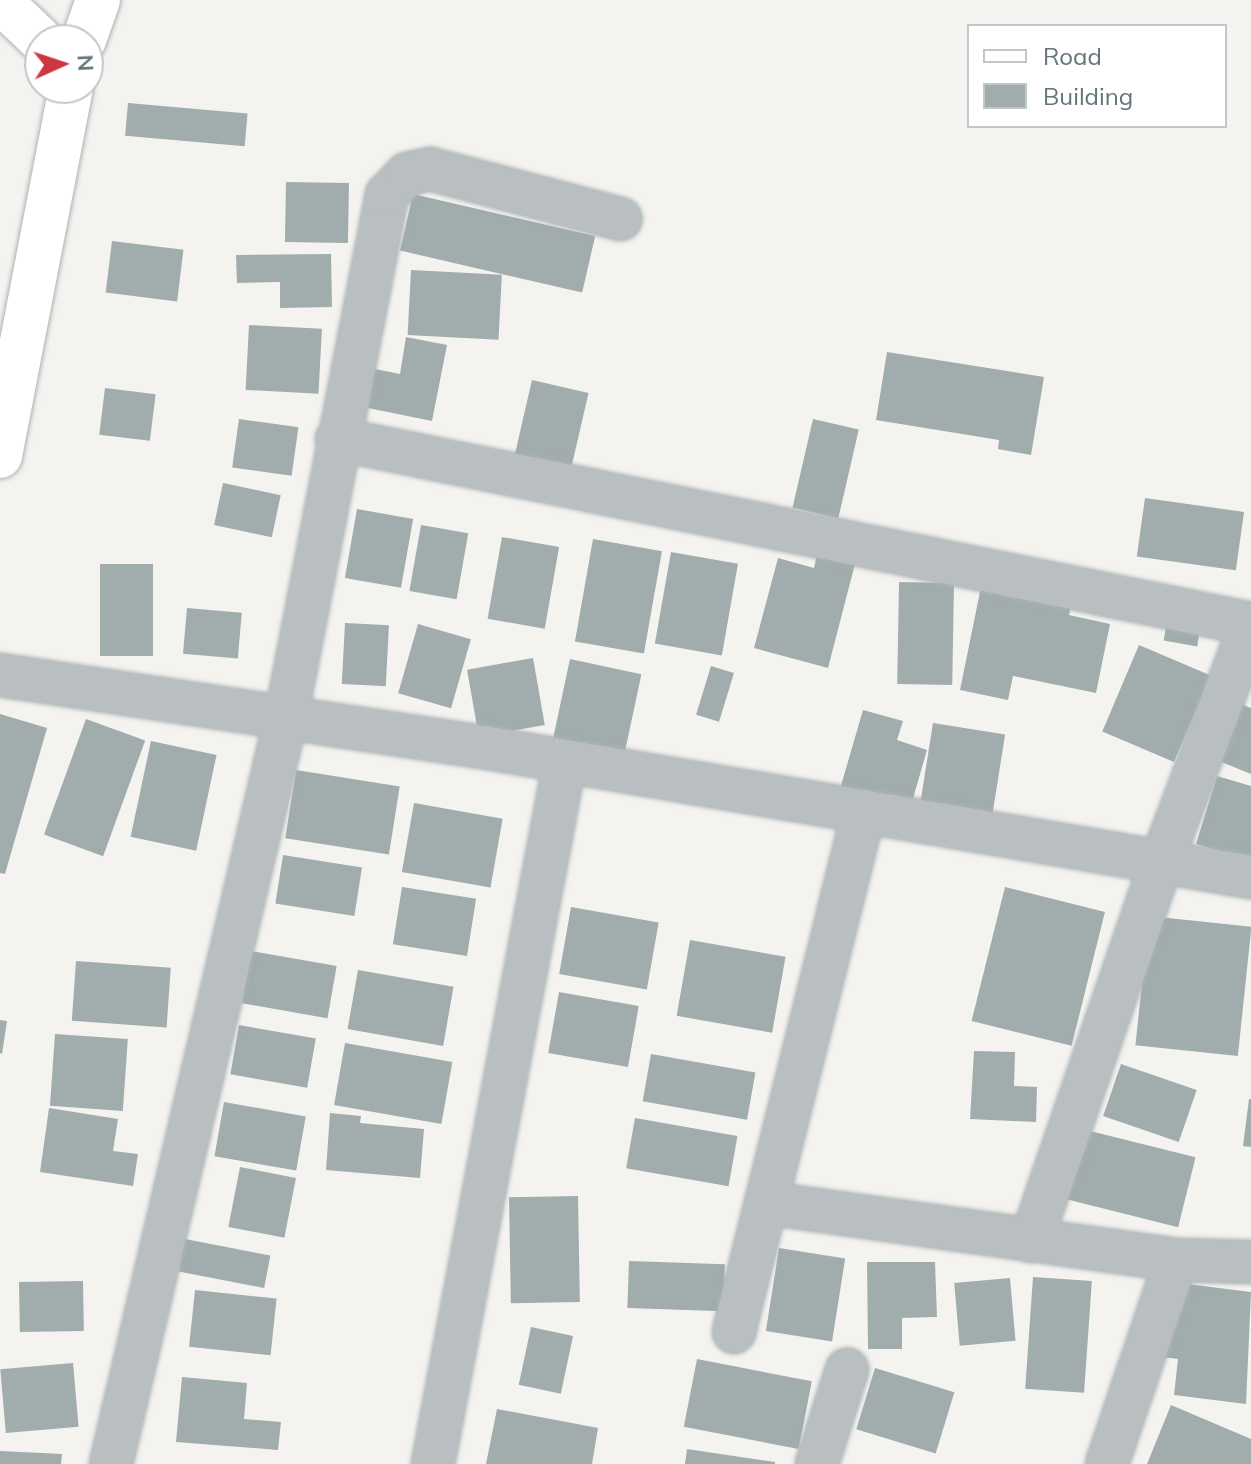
<!DOCTYPE html>
<style>
body{margin:0}
#map{position:relative;width:1251px;height:1464px;overflow:hidden;background:#f4f3f0;font-family:Mulish,sans-serif}
div>[style]{position:absolute}
.building>*{inset:0;background:#a1acad;transform-origin:0 0}
.roads{filter:drop-shadow(0 0 2px #abb3b5) drop-shadow(0 0 2px #abb3b5)}
.street>*{height:42px;margin:-21px;padding:0 21px;transform-origin:21px;border-radius:21px;background:#b9bfc0}
.secondary>*{height:44px;margin:-22px;padding:0 22px;transform-origin:22px;border-radius:22px;background:#fff}
span{translate:-50% -50%;white-space:nowrap;text-align:center;line-height:1.15;-webkit-text-stroke:8px #fff;paint-order:stroke}
.legend{position:absolute;left:967px;top:24px;width:260px;height:104px;box-sizing:border-box;background:#fff;border:2px solid #c0c8c9;margin:0;padding:10px 14px;list-style:none;font-size:24px;color:#627679}
.legend li{display:flex;align-items:center;gap:16px;height:40px}
.legend b{width:40px;border:2px solid #c0c8c9}
.north{position:absolute;left:24px;top:24px;width:80px;height:80px;box-sizing:border-box;background:#fff;border:2px solid #c0c8c9;border-radius:50%;rotate:87deg;font-size:22px;font-weight:700;line-height:32px;text-align:center;color:#627679}
.north::after{content:'';display:block;margin:auto;width:28px;height:36px;background:#cd3741;clip-path:polygon(50% 0,100% 100%,50% 72%,0 100%)}
</style>
<div id="map">
<div class="building">
<div style="left:128px;top:103px;width:120px;height:33px;rotate:5deg"></div>
<div style="left:286px;top:182px;width:63px;height:60px;rotate:1deg"></div>
<div style="left:413px;top:194px;width:187px;height:58px;rotate:13deg"></div>
<div style="left:112px;top:241px;width:72px;height:52px;rotate:7deg"></div>
<div style="clip-path:polygon(331px 254px,332px 307px,280px 308px,280px 282px,237px 283px,236px 255px)"></div>
<div style="left:411px;top:270px;width:91px;height:65px;rotate:3deg"></div>
<div style="left:249px;top:325px;width:73px;height:65px;rotate:3deg"></div>
<div style="clip-path:polygon(406px 337px,447px 345px,432px 421px,368px 408px,375px 369px,400px 374px)"></div>
<div style="clip-path:polygon(887px 352px,1044px 377px,1031px 455px,998px 449px,999px 440px,876px 420px)"></div>
<div style="left:532px;top:380px;width:58px;height:80px;rotate:13deg"></div>
<div style="left:105px;top:388px;width:51px;height:47px;rotate:7deg"></div>
<div style="left:239px;top:419px;width:60px;height:49px;rotate:8deg"></div>
<div style="left:813px;top:419px;width:47px;height:91px;rotate:13deg"></div>
<div style="left:223px;top:483px;width:59px;height:43px;rotate:12deg"></div>
<div style="left:1145px;top:498px;width:100px;height:59px;rotate:8deg"></div>
<div style="left:357px;top:509px;width:57px;height:70px;rotate:10deg"></div>
<div style="left:421px;top:525px;width:48px;height:67px;rotate:10deg"></div>
<div style="left:502px;top:537px;width:58px;height:83px;rotate:10deg"></div>
<div style="left:593px;top:539px;width:70px;height:104px;rotate:10deg"></div>
<div style="clip-path:polygon(818px 550px,856px 560px,828px 668px,754px 648px,778px 558px,814px 568px)"></div>
<div style="left:671px;top:552px;width:68px;height:93px;rotate:10deg"></div>
<div style="left:100px;top:564px;width:53px;height:92px"></div>
<div style="clip-path:polygon(983px 577px,1073px 596px,1069px 615px,1110px 624px,1096px 693px,1013px 676px,1008px 700px,960px 690px)"></div>
<div style="left:899px;top:582px;width:55px;height:102px;rotate:1deg"></div>
<div style="left:187px;top:608px;width:55px;height:46px;rotate:5deg"></div>
<div style="left:1168px;top:616px;width:34px;height:25px;rotate:10deg"></div>
<div style="left:345px;top:623px;width:44px;height:61px;rotate:3deg"></div>
<div style="left:418px;top:624px;width:55px;height:72px;rotate:16deg"></div>
<div style="left:1139px;top:645px;width:78px;height:94px;rotate:23deg"></div>
<div style="left:533px;top:658px;width:68px;height:67px;rotate:80deg"></div>
<div style="left:570px;top:659px;width:73px;height:89px;rotate:12deg"></div>
<div style="left:711px;top:666px;width:24px;height:51px;rotate:17deg"></div>
<div style="clip-path:polygon(1241px 704px,1251px 708px,1251px 774px,1219px 761px)"></div>
<div style="clip-path:polygon(863px 710px,903px 721px,897px 740px,927px 750px,910px 809px,840px 789px)"></div>
<div style="clip-path:polygon(0 714px,47px 728px,5px 874px,0 873px)"></div>
<div style="left:86px;top:719px;width:63px;height:123px;rotate:20deg"></div>
<div style="left:933px;top:723px;width:73px;height:84px;rotate:9deg"></div>
<div style="left:151px;top:741px;width:67px;height:98px;rotate:12deg"></div>
<div style="left:296px;top:770px;width:105px;height:69px;rotate:9deg"></div>
<div style="clip-path:polygon(1217px 776px,1251px 786px,1251px 861px,1196px 844px)"></div>
<div style="left:414px;top:803px;width:90px;height:70px;rotate:10deg"></div>
<div style="left:283px;top:855px;width:80px;height:49px;rotate:9deg"></div>
<div style="left:402px;top:887px;width:75px;height:58px;rotate:9deg"></div>
<div style="left:1005px;top:887px;width:103px;height:138px;rotate:14deg"></div>
<div style="left:571px;top:907px;width:89px;height:68px;rotate:10deg"></div>
<div style="left:1149px;top:916px;width:103px;height:130px;rotate:6deg"></div>
<div style="left:690px;top:940px;width:97px;height:77px;rotate:10deg"></div>
<div style="left:251px;top:951px;width:87px;height:53px;rotate:10deg"></div>
<div style="left:76px;top:961px;width:95px;height:60px;rotate:4deg"></div>
<div style="left:358px;top:970px;width:97px;height:60px;rotate:10deg"></div>
<div style="left:559px;top:992px;width:81px;height:62px;rotate:10deg"></div>
<div style="clip-path:polygon(0 1020px,7px 1021px,2px 1054px,0 1053px)"></div>
<div style="left:239px;top:1025px;width:78px;height:50px;rotate:10deg"></div>
<div style="left:55px;top:1034px;width:73px;height:72px;rotate:4deg"></div>
<div style="left:345px;top:1043px;width:109px;height:63px;rotate:10deg"></div>
<div style="clip-path:polygon(974px 1051px,1015px 1052px,1014px 1086px,1037px 1087px,1036px 1122px,970px 1119px)"></div>
<div style="left:651px;top:1054px;width:106px;height:48px;rotate:10deg"></div>
<div style="left:1121px;top:1064px;width:80px;height:55px;rotate:19deg"></div>
<div style="clip-path:polygon(1249px 1099px,1251px 1099px,1251px 1147px,1243px 1146px)"></div>
<div style="left:224px;top:1102px;width:83px;height:55px;rotate:10deg"></div>
<div style="clip-path:polygon(49px 1108px,118px 1119px,113px 1151px,138px 1154px,133px 1186px,40px 1172px)"></div>
<div style="clip-path:polygon(330px 1113px,361px 1116px,360px 1123px,424px 1129px,420px 1178px,326px 1170px)"></div>
<div style="left:635px;top:1118px;width:104px;height:51px;rotate:10deg"></div>
<div style="left:1082px;top:1129px;width:117px;height:72px;rotate:14deg"></div>
<div style="left:240px;top:1167px;width:57px;height:61px;rotate:11deg"></div>
<div style="left:578px;top:1196px;width:106px;height:69px;rotate:89deg"></div>
<div style="left:185px;top:1239px;width:87px;height:33px;rotate:11deg"></div>
<div style="left:779px;top:1248px;width:67px;height:84px;rotate:9deg"></div>
<div style="left:629px;top:1261px;width:96px;height:47px;rotate:2deg"></div>
<div style="clip-path:polygon(867px 1262px,935px 1262px,937px 1317px,902px 1318px,902px 1349px,868px 1349px)"></div>
<div style="left:1033px;top:1277px;width:59px;height:112px;rotate:4deg"></div>
<div style="left:1010px;top:1278px;width:63px;height:56px;rotate:85deg"></div>
<div style="left:83px;top:1281px;width:50px;height:64px;rotate:89deg"></div>
<div style="clip-path:polygon(1171px 1282px,1251px 1292px,1246px 1404px,1174px 1395px,1178px 1359px,1162px 1357px)"></div>
<div style="left:195px;top:1290px;width:82px;height:57px;rotate:6deg"></div>
<div style="left:531px;top:1327px;width:43px;height:59px;rotate:12deg"></div>
<div style="left:697px;top:1359px;width:117px;height:69px;rotate:11deg"></div>
<div style="left:73px;top:1363px;width:64px;height:73px;rotate:85deg"></div>
<div style="left:875px;top:1368px;width:83px;height:64px;rotate:17deg"></div>
<div style="clip-path:polygon(182px 1377px,247px 1383px,244px 1419px,281px 1422px,278px 1450px,176px 1442px)"></div>
<div style="clip-path:polygon(1171px 1405px,1251px 1439px,1251px 1464px,1147px 1464px)"></div>
<div style="clip-path:polygon(497px 1409px,598px 1428px,592px 1464px,486px 1464px)"></div>
<div style="clip-path:polygon(687px 1449px,775px 1462px,775px 1464px,685px 1464px)"></div>
<div style="clip-path:polygon(0 1451px,62px 1454px,61px 1464px,0 1464px)"></div>
</div>
<div class="roads">
<div class="street">
<div style="left:337px;top:439px;width:933px;rotate:11.44deg"></div>
<div style="left:0;top:675px;width:500px;rotate:8.5deg"></div>
<div style="left:494px;top:749px;width:768px;rotate:9.6deg"></div>
<div style="left:766px;top:1203px;width:414px;rotate:7.9deg"></div>
<div style="left:1176px;top:1260px;width:75px;rotate:1.5deg"></div>
<div style="left:1031px;top:1241px;width:403px;rotate:-71deg"></div>
<div style="left:1162px;top:860px;width:251px;rotate:-69.3deg"></div>
<div style="left:734px;top:1332px;width:537px;rotate:-75.99deg"></div>
<div style="left:111px;top:1464px;width:766px;rotate:-76.8deg"></div>
<div style="left:286px;top:718px;width:533px;rotate:-79.07deg"></div>
<div style="left:387px;top:195px;width:29px;rotate:-46deg"></div>
<div style="left:407px;top:174px;width:24px;rotate:-12deg"></div>
<div style="left:430px;top:169px;width:197px;rotate:14.7deg"></div>
<div style="left:433px;top:1464px;width:715px;rotate:-79.37deg"></div>
<div style="left:817px;top:1464px;width:99px;rotate:-72.3deg"></div>
<div style="left:1107px;top:1464px;width:215px;rotate:-71.3deg"></div>
</div>
<div class="secondary">
<div style="left:0;top:1px;width:57px;rotate:43.6deg"></div>
<div style="left:84px;top:40px;width:42px;rotate:-70.7deg"></div>
<div style="left:0;top:456px;width:375px;rotate:-79.1deg"></div>
</div>
</div>
<ul class="legend">
<li><b style="height:10px;background:#fff"></b>Road</li>
<li><b style="height:22px;background:#a1acad"></b>Building</li>
</ul>
<div class="north">N</div>
</div>
